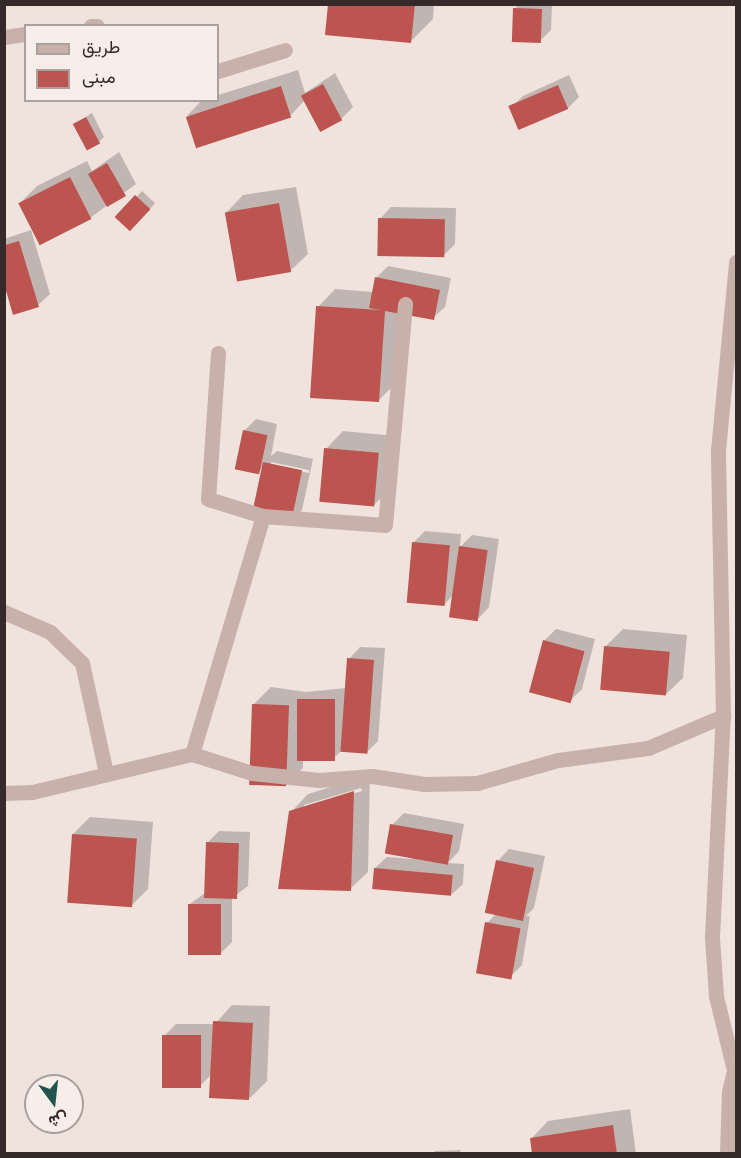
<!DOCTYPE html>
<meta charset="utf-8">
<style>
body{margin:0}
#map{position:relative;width:741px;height:1158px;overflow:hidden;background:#f0e3dd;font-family:Arial,Vazirmatn,sans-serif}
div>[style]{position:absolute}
.shadow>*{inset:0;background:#0003;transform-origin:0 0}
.building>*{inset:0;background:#bc544f;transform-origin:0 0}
.minor>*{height:15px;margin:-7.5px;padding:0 7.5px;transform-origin:7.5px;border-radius:7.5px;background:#c7b1aa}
span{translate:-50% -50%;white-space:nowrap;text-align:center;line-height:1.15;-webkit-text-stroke:6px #f8eee9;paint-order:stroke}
.frame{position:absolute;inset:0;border:6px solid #352a29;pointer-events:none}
.legend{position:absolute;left:24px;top:24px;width:195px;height:78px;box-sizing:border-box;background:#f8eee9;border:2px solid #aaa09c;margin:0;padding:8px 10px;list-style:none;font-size:18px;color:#352a29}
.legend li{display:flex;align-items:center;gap:12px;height:30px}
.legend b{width:30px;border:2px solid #aaa09c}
.north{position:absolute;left:24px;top:1074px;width:60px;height:60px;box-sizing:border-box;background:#f8eee9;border:2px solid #aaa09c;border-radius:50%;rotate:165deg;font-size:16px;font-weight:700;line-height:24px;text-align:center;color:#352a29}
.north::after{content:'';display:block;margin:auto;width:21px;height:27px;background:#21544d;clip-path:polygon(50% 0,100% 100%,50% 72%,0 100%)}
</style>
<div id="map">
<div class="shadow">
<div style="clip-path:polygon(329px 4px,434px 4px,433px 19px,411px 41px)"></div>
<div style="clip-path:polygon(519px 4px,552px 4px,551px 30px,539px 42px,515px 9px)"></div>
<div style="clip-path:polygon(298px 70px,305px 93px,335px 73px,353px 107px,341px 119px,305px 100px,290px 116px,187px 116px,202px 100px,218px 100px,218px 95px)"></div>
<div style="clip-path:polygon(569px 75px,579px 97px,568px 108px,511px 107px,523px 96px)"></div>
<div style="clip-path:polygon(92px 113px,104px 137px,99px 142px,75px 124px)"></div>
<div style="clip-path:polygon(119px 152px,136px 184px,90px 218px,20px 203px,37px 186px,87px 161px,92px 171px)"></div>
<div style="clip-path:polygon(296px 187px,308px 254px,290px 271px,226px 213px,243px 195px)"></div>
<div style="left:142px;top:191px;width:18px;height:36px;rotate:43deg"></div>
<div style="clip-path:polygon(391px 207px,456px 208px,455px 244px,444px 255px,380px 219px)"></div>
<div style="clip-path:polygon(31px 230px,50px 294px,38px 305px,14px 313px,4px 282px,4px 239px)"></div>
<div style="clip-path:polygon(388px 266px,451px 278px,445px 307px,433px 318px,401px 312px,396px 383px,379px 400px,318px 307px,335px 289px,373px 292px,376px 278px)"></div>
<div style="clip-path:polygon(evenodd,256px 419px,277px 424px,271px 456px,277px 451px,313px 459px,302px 510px,290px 522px,264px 466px,259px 471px,244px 431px,256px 419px,271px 462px,309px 470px,309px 473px,271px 465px,271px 462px)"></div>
<div style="clip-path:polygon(343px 431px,396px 436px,391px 487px,374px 505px,326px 449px)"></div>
<div style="clip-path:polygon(425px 531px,461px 534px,460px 547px,472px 535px,499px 539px,489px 607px,478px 619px,453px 595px,444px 605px,413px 543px)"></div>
<div style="clip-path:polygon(556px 629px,595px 639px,582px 689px,570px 701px,544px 641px)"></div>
<div style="clip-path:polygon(623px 629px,687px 635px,683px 678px,665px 695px,606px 646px)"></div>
<div style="clip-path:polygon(360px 647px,385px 648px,378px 741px,366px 753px,341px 751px,333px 759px,303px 759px,303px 768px,286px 785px,254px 704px,271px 687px,306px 692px,346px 688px,349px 659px)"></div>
<div style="clip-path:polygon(evenodd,370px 775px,368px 872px,350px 889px,291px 812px,308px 794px,370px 775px,361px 788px,362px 791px,304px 808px,304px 805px,361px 788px)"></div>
<div style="clip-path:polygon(404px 813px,464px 824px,459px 851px,448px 863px,464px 864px,463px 884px,451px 895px,375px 868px,387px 857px,412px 859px,392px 825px)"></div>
<div style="clip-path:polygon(90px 817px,153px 822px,148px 889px,131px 906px,73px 834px)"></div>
<div style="clip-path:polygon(219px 831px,250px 832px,248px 886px,232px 898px,232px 942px,220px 954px,190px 904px,205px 893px,207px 843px)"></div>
<div style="clip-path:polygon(509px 849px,545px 856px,534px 908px,526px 916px,530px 916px,522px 965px,510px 977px,487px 923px,496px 914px,498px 861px)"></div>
<div style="clip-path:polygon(232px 1005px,270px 1006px,267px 1081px,250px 1098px,213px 1073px,200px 1086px,164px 1036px,176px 1024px,215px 1024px)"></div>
<div style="clip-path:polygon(630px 1109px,636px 1154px,533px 1154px,531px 1139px,548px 1121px)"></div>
<div style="clip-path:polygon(460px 1150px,461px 1154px,433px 1154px,435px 1151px)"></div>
</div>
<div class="building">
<div style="clip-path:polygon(328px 4px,415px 4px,411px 43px,325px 35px)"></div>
<div style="left:513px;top:8px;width:29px;height:34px;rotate:2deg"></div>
<div style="left:323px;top:84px;width:41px;height:25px;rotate:62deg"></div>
<div style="left:558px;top:85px;width:26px;height:54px;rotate:67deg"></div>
<div style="left:281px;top:86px;width:33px;height:100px;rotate:72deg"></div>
<div style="left:86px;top:117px;width:30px;height:15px;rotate:62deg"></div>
<div style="left:107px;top:163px;width:38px;height:22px;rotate:60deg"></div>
<div style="left:70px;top:177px;width:47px;height:58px;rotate:63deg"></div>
<div style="left:135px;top:195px;width:21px;height:30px;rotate:43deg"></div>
<div style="left:279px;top:203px;width:70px;height:55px;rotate:80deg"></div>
<div style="left:378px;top:218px;width:67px;height:38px;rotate:1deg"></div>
<div style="clip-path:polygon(19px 241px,39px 307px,13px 315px,5px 287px,5px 245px)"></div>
<div style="clip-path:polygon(375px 277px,440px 290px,434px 320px,385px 311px,379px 402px,310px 398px,316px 306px,381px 310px,369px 308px)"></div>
<div style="left:243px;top:430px;width:25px;height:40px;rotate:12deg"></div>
<div style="left:324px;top:448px;width:55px;height:54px;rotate:5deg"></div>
<div style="left:263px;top:462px;width:40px;height:54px;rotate:12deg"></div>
<div style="left:412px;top:542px;width:38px;height:61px;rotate:5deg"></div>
<div style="left:459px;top:546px;width:29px;height:72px;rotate:8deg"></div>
<div style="left:543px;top:640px;width:43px;height:54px;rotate:15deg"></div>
<div style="left:604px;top:646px;width:66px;height:44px;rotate:5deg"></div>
<div style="left:347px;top:658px;width:27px;height:94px;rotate:4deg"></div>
<div style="left:297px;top:699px;width:38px;height:62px"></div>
<div style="left:252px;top:704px;width:37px;height:81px;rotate:2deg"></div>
<div style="clip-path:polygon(354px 791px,351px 891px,278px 889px,289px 811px)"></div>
<div style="left:390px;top:824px;width:64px;height:30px;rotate:10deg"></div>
<div style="left:72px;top:834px;width:65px;height:69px;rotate:4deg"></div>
<div style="left:206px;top:842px;width:33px;height:56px;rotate:2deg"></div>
<div style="left:496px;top:860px;width:39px;height:54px;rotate:12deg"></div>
<div style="left:374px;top:868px;width:79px;height:21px;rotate:5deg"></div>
<div style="left:188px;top:904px;width:33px;height:51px"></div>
<div style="left:485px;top:922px;width:36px;height:52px;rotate:10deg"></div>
<div style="left:213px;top:1021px;width:40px;height:77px;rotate:3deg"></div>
<div style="left:162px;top:1035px;width:39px;height:53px"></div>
<div style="clip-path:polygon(613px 1125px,617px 1154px,532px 1154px,530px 1138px)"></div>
</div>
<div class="minor">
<div style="left:91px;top:26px;width:6px"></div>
<div style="left:4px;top:37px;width:22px;rotate:-8deg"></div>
<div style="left:218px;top:71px;width:70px;rotate:-17.4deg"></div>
<div style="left:218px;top:353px;width:146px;rotate:93.9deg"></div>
<div style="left:208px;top:499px;width:58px;rotate:17.2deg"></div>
<div style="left:263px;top:516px;width:122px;rotate:4.2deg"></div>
<div style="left:385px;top:525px;width:222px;rotate:-84.8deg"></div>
<div style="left:4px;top:612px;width:50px;rotate:23.5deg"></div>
<div style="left:50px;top:632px;width:45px;rotate:44.1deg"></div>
<div style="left:82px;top:663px;width:113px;rotate:77.7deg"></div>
<div style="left:192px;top:754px;width:248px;rotate:-73.4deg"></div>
<div style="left:4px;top:793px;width:28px;rotate:-2deg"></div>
<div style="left:32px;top:792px;width:164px;rotate:-13.4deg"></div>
<div style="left:192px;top:754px;width:63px;rotate:17.6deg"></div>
<div style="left:252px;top:773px;width:67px;rotate:6deg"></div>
<div style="left:319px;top:780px;width:53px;rotate:-4.3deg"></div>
<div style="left:372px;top:776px;width:53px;rotate:8.7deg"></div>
<div style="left:424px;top:784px;width:53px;rotate:-1.1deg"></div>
<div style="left:477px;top:783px;width:84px;rotate:-15.9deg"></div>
<div style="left:558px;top:760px;width:91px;rotate:-7.6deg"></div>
<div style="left:648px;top:748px;width:82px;rotate:-23.1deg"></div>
<div style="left:733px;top:1066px;width:72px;rotate:-103.7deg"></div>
<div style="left:716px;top:996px;width:59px;rotate:-93.9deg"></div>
<div style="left:712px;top:937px;width:221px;rotate:-87.2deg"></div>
<div style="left:723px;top:716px;width:266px;rotate:-91.1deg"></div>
<div style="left:718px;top:450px;width:189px;rotate:-84.5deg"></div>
<div style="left:727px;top:1154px;width:62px;rotate:-88.2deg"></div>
<div style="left:729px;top:1092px;width:32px;rotate:-77deg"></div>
</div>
<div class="frame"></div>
<ul class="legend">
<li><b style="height:8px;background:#c7b1aa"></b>طريق</li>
<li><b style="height:16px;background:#bc544f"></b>مبنى</li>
</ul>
<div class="north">ش</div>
</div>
